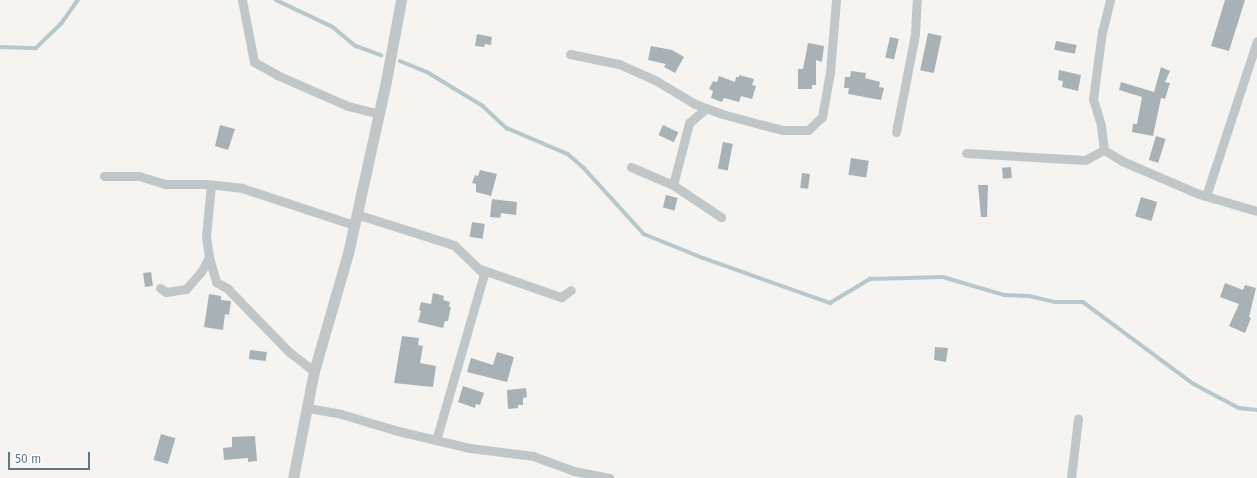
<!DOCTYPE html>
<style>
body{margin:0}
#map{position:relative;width:1257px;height:478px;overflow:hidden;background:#f5f4f0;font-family:"Fira Sans",sans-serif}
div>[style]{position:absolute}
.stream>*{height:3.5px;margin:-1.75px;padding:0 1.75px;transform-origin:1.75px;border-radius:1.75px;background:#b8c7cb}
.building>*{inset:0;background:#a8b2b6;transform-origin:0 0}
.minor>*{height:9px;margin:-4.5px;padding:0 4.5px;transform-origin:4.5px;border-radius:4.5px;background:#c1c6c9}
.tertiary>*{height:11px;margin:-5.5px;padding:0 5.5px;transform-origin:5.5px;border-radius:5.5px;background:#c1c6c9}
span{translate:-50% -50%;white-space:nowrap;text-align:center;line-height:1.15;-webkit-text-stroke:4px #fff;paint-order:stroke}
.scale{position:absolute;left:8px;top:452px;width:82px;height:18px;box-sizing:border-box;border:2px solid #617784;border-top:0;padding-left:5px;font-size:12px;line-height:14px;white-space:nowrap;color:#617784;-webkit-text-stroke:3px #fff;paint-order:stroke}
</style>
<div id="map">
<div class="stream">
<div style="left:276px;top:0;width:63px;rotate:25.3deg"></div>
<div style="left:333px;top:27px;width:30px;rotate:40deg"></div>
<div style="left:356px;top:46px;width:27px;rotate:20deg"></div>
<div style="left:0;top:47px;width:36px;rotate:2deg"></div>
<div style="left:36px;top:48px;width:35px;rotate:-44deg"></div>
<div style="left:61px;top:24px;width:29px;rotate:-55deg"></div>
<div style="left:400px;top:61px;width:31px;rotate:22deg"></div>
<div style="left:429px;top:73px;width:63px;rotate:31.4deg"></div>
<div style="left:483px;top:106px;width:33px;rotate:43deg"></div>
<div style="left:507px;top:128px;width:66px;rotate:23.1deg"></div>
<div style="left:568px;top:154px;width:21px;rotate:41deg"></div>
<div style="left:584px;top:168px;width:89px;rotate:47.7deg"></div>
<div style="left:644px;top:234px;width:64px;rotate:22.1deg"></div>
<div style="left:703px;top:258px;width:135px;rotate:19.5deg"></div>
<div style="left:830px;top:303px;width:47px;rotate:-31deg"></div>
<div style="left:870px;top:279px;width:73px;rotate:-1.6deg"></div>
<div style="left:943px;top:277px;width:64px;rotate:16.4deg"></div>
<div style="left:1004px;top:295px;width:25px;rotate:2deg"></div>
<div style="left:1029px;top:296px;width:28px;rotate:13deg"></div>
<div style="left:1056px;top:302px;width:27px"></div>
<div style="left:1083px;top:302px;width:138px;rotate:36.5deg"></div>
<div style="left:1194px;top:384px;width:51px;rotate:28.1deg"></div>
<div style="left:1239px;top:408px;width:18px;rotate:6deg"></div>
</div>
<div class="building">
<div style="clip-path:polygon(1225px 0,1245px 0,1229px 51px,1211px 46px)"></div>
<div style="left:928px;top:33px;width:14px;height:38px;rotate:12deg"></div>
<div style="clip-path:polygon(477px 34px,492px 37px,491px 45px,485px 44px,484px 47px,475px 46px)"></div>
<div style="left:890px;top:37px;width:9px;height:21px;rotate:13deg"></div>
<div style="left:1056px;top:41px;width:21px;height:9px;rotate:11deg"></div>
<div style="clip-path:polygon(808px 43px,824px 46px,822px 62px,816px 60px,816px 85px,812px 85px,812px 89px,798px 89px,798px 69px,803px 69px)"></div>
<div style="clip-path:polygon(651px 46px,672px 50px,684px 57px,675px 73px,664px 67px,666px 64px,648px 60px)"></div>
<div style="clip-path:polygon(1161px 67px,1170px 71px,1165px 82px,1170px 83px,1165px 99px,1161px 98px,1153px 136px,1132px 132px,1133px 124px,1137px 124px,1142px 97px,1119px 90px,1121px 82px,1154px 92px)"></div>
<div style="clip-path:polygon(1059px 70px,1081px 75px,1078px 91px,1062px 87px,1063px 81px,1058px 80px)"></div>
<div style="clip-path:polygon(851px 71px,866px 73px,865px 78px,880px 82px,879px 87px,884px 88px,881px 100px,848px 94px,849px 88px,844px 88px,845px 77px,850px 77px)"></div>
<div style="clip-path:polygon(739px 75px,754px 79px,752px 85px,756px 86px,752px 99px,741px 96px,739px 102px,724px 98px,722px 102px,711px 98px,713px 91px,709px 89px,713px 81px,717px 82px,719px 76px,735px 82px,736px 77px,739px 77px)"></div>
<div style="clip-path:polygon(220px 125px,235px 129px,228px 150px,215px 146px)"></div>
<div style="left:663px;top:125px;width:17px;height:11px;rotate:25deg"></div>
<div style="left:1156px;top:136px;width:10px;height:25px;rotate:17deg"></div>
<div style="left:723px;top:142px;width:10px;height:27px;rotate:11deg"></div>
<div style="left:851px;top:158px;width:18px;height:17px;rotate:9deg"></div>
<div style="left:1011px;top:167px;width:11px;height:9px;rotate:85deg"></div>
<div style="clip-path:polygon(480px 170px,497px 174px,491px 196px,476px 192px,476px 184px,472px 183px,475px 175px,478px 176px)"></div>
<div style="left:802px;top:173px;width:8px;height:15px;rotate:7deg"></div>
<div style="clip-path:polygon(978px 185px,988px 185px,987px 217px,981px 217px)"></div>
<div style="left:666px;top:195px;width:12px;height:13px;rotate:14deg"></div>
<div style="left:1141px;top:197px;width:17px;height:20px;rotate:17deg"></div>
<div style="clip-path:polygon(492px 199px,517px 202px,516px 215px,501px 213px,500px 218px,490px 217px)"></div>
<div style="left:472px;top:222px;width:13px;height:15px;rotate:9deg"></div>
<div style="left:151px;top:272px;width:14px;height:8px;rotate:82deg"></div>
<div style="clip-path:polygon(1225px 283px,1243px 290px,1245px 285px,1256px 288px,1249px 317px,1251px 318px,1245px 333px,1229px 326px,1239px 304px,1220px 297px)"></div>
<div style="clip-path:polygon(433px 293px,444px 296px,443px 300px,450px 302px,449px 307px,451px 307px,448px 321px,445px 321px,443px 328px,418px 322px,421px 311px,419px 310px,421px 302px,431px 304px)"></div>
<div style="clip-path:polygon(209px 294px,221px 296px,221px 300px,231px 301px,229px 315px,225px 314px,223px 330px,204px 327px)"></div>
<div style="clip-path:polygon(402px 336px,419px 338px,418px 345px,423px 346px,420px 363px,436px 366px,433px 387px,394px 383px)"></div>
<div style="clip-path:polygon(935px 347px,948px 348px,946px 362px,934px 360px)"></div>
<div style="left:250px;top:350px;width:17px;height:9px;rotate:7deg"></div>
<div style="clip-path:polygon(497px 352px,514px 357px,507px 382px,467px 372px,471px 358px,493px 365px)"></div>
<div style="clip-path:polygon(463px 386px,484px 393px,480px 405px,476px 404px,475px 408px,458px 402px)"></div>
<div style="clip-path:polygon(526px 388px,527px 397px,523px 398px,523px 405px,518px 405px,518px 408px,508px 409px,507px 390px)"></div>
<div style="left:161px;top:434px;width:15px;height:27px;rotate:16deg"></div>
<div style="clip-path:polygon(255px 436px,257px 461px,248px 462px,248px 458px,224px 460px,223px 448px,232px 447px,232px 437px)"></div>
</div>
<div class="minor">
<div style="left:242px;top:0;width:63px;rotate:79deg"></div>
<div style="left:254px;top:62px;width:26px;rotate:29deg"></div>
<div style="left:277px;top:75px;width:77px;rotate:23.6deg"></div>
<div style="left:348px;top:106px;width:32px;rotate:14deg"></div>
<div style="left:1110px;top:0;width:32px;rotate:104deg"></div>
<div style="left:1102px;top:31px;width:69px;rotate:97.5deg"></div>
<div style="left:1093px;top:99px;width:28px;rotate:73deg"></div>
<div style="left:1101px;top:126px;width:24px;rotate:83deg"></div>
<div style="left:1104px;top:150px;width:21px;rotate:31deg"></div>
<div style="left:1122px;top:161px;width:84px;rotate:23.2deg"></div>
<div style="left:1199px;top:194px;width:60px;rotate:16.3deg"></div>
<div style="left:570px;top:54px;width:50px;rotate:11.5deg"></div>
<div style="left:619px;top:64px;width:39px;rotate:24deg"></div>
<div style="left:655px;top:80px;width:47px;rotate:31deg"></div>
<div style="left:695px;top:104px;width:29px;rotate:20deg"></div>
<div style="left:722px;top:114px;width:62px;rotate:14.9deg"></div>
<div style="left:782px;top:130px;width:26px"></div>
<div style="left:808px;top:130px;width:19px;rotate:-43deg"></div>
<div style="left:822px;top:117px;width:46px;rotate:-79.9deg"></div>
<div style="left:830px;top:72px;width:72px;rotate:-85.2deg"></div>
<div style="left:896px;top:132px;width:100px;rotate:-79deg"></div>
<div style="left:915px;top:34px;width:34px;rotate:-87deg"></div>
<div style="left:966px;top:153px;width:119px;rotate:3.4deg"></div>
<div style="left:1085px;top:160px;width:21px;rotate:-28deg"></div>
<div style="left:631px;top:167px;width:46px;rotate:23.2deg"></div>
<div style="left:673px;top:185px;width:58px;rotate:33.7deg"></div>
<div style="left:104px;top:176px;width:35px"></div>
<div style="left:139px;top:176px;width:28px;rotate:17deg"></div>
<div style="left:166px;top:184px;width:40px"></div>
<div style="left:206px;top:184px;width:36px;rotate:6deg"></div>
<div style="left:242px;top:188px;width:118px;rotate:18.3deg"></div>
<div style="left:211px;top:185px;width:51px;rotate:95.6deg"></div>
<div style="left:206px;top:236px;width:21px;rotate:82deg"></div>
<div style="left:209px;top:257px;width:26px;rotate:74deg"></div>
<div style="left:216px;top:282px;width:13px;rotate:29deg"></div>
<div style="left:227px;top:288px;width:88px;rotate:45.9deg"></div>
<div style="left:288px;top:351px;width:33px;rotate:38deg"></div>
<div style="left:673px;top:185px;width:64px;rotate:-75.5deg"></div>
<div style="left:689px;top:123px;width:23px;rotate:-41deg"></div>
<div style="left:1206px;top:196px;width:163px;rotate:-71.8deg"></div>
<div style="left:356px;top:214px;width:103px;rotate:17.6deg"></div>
<div style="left:454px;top:245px;width:42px;rotate:44deg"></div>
<div style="left:484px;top:274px;width:173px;rotate:106.1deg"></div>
<div style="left:480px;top:269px;width:86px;rotate:19.1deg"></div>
<div style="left:561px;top:297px;width:12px;rotate:-35deg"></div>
<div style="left:160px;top:288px;width:7px;rotate:34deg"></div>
<div style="left:166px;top:292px;width:20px;rotate:-9deg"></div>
<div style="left:186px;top:289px;width:23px;rotate:-49deg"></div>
<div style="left:201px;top:272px;width:17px;rotate:-62deg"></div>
<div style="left:308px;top:408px;width:34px;rotate:10deg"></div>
<div style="left:341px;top:414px;width:59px;rotate:16.6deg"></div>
<div style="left:398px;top:431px;width:74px;rotate:13.3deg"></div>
<div style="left:470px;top:448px;width:64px;rotate:7.2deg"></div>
<div style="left:533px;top:456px;width:44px;rotate:20.1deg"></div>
<div style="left:574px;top:471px;width:36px;rotate:11deg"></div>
<div style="left:1071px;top:478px;width:60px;rotate:-83.3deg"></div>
</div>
<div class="tertiary">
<div style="left:293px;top:478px;width:109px;rotate:-78.9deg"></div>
<div style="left:314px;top:371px;width:123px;rotate:-73.9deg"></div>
<div style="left:348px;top:253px;width:50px;rotate:-77.3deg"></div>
<div style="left:359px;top:204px;width:126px;rotate:-77.6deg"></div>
<div style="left:386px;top:81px;width:82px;rotate:-79.5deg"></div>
</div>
<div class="scale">50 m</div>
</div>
